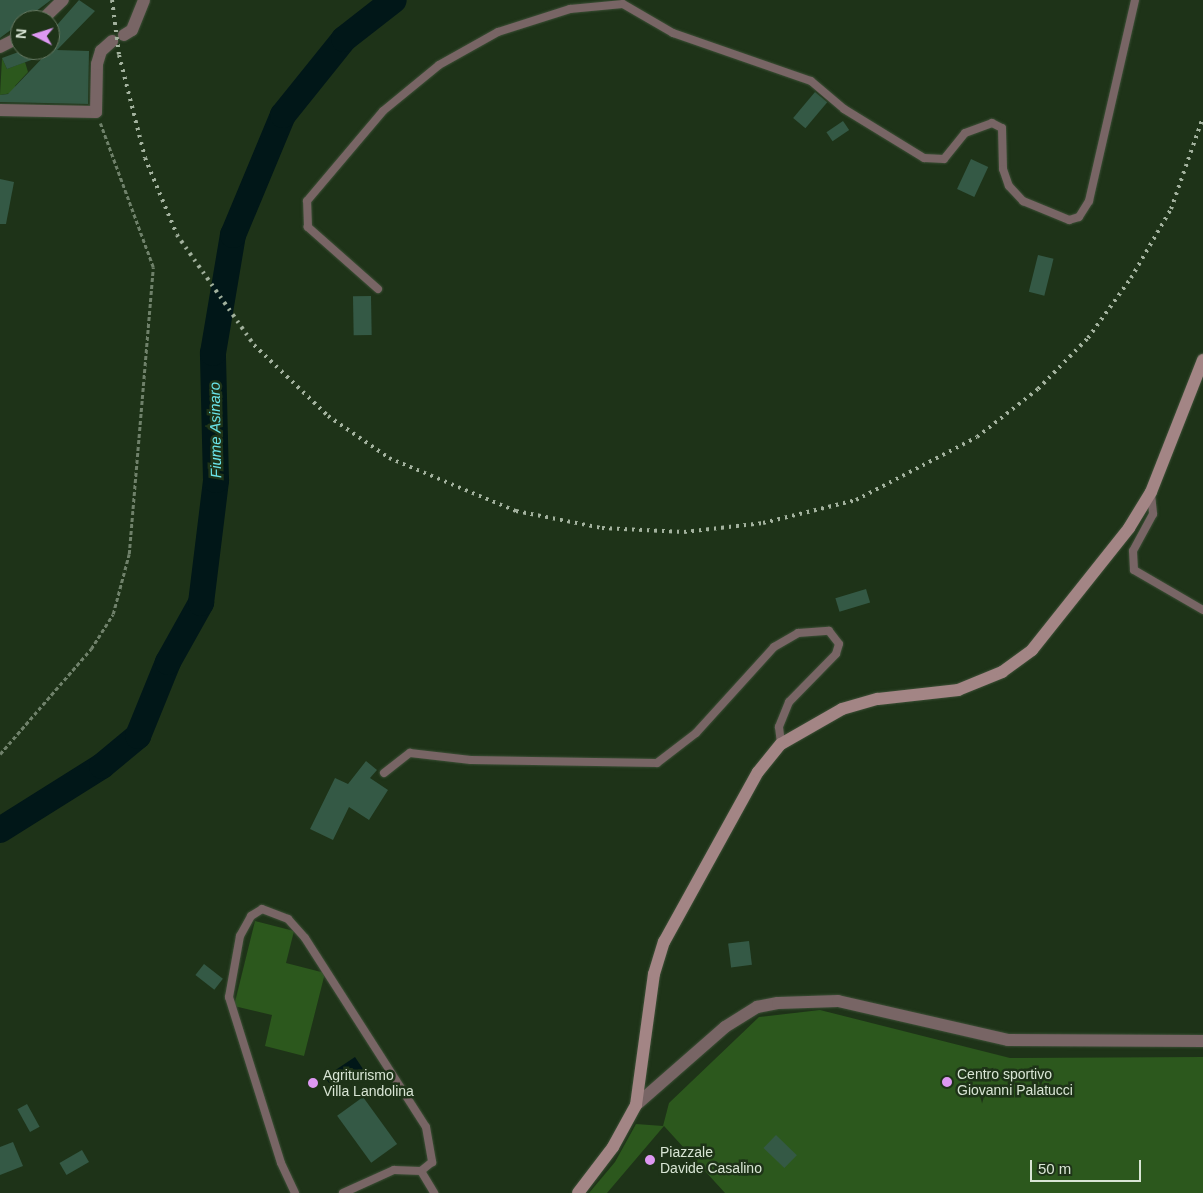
<!DOCTYPE html>
<style>
body{margin:0}
#map{position:relative;width:1203px;height:1193px;overflow:hidden;background:#1e3318;font-family:Helvetica,sans-serif}
div>[style]{position:absolute}
.green>*{inset:0;background:#2c581d}
.water>*{inset:0;background:#011718}
.river>*{height:26px;margin:-13px;padding:0 13px;transform-origin:13px;border-radius:13px;background:#011718}
.building>*{inset:0;background:#345945;transform-origin:0 0}
.path>*{height:2.5px;margin-top:-1.25px;transform-origin:0;background:repeating-linear-gradient(90deg,#6f816a 0 4px,transparent 0 6.5px)}
.roads{filter:drop-shadow(0 0 1px #3c4f36) drop-shadow(0 0 1px #3c4f36)}
.service>*{height:8px;margin:-4px;padding:0 4px;transform-origin:4px;border-radius:4px;background:#786565}
.minor>*{height:12px;margin:-6px;padding:0 6px;transform-origin:6px;border-radius:6px;background:#786565}
.secondary>*{height:12px;margin:-6px;padding:0 6px;transform-origin:6px;border-radius:6px;background:#a38585}
.rail>*{height:4px;margin-top:-2px;transform-origin:0;background:repeating-linear-gradient(90deg,#a3b29e 0 2.5px,transparent 0 7.5px)}
.dots>*{width:14px;height:14px;translate:-50% -50%;box-sizing:border-box;border:2px solid #1e3318;border-radius:50%}
span{translate:-50% -50%;white-space:nowrap;text-align:center;line-height:1.15;-webkit-text-stroke:5px #1e3318;paint-order:stroke}
.poi-label{font-size:14px;color:#d8e5d4}
.left{translate:0 -50%;text-align:left}
.water-label{font-size:15px;color:#6ae4e9;font-style:italic}
.north{position:absolute;left:10px;top:10px;width:50px;height:50px;box-sizing:border-box;background:#1e3318;border:1px solid #687a63;border-radius:50%;rotate:275deg;font-size:14px;font-weight:700;line-height:20px;text-align:center;color:#d8e5d4}
.north::after{content:'';display:block;margin:auto;width:18px;height:22px;background:#de98f2;clip-path:polygon(50% 0,100% 100%,50% 72%,0 100%)}
.scale{position:absolute;left:1030px;top:1160px;width:111px;height:22px;box-sizing:border-box;border:2px solid #d8e5d4;border-top:0;padding-left:6px;font-size:15px;line-height:18px;white-space:nowrap;color:#d8e5d4;-webkit-text-stroke:4px #1e3318;paint-order:stroke}
</style>
<div id="map">
<div class="green">
<div style="clip-path:polygon(2px 58px,7px 69px,25px 62px,28px 72px,15px 86px,17px 92px,0 95px)"></div>
<div style="clip-path:polygon(255px 921px,294px 931px,286px 963px,325px 973px,304px 1056px,265px 1046px,272px 1015px,234px 1006px)"></div>
<div style="clip-path:polygon(820px 1010px,1010px 1058px,1203px 1057px,1203px 1193px,725px 1193px,664px 1126px,607px 1193px,589px 1193px,615px 1162px,636px 1124px,663px 1126px,669px 1103px,759px 1017px)"></div>
</div>
<div class="water">
<div style="clip-path:polygon(355px 1057px,363px 1069px,342px 1082px,339px 1077px,329px 1083px,325px 1077px)"></div>
</div>
<div class="river">
<div style="left:0;top:830px;width:120px;rotate:-32.1deg"></div>
<div style="left:102px;top:766px;width:47px;rotate:-39.8deg"></div>
<div style="left:138px;top:736px;width:80px;rotate:-67.9deg"></div>
<div style="left:168px;top:662px;width:68px;rotate:-60.8deg"></div>
<div style="left:201px;top:603px;width:124px;rotate:-83deg"></div>
<div style="left:216px;top:480px;width:127px;rotate:-91.4deg"></div>
<div style="left:213px;top:353px;width:120px;rotate:-80.4deg"></div>
<div style="left:233px;top:235px;width:130px;rotate:-67.4deg"></div>
<div style="left:283px;top:115px;width:97px;rotate:-51.2deg"></div>
<div style="left:344px;top:39px;width:63px;rotate:-38deg"></div>
</div>
<div class="building">
<div style="clip-path:polygon(0 0,51px 0,0 38px)"></div>
<div style="clip-path:polygon(79px 0,95px 11px,57px 50px,89px 51px,88px 104px,0 102px,0 95px,8px 94px,50px 50px,50px 33px)"></div>
<div style="clip-path:polygon(24px 50px,34px 59px,7px 69px,2px 58px)"></div>
<div style="left:815px;top:92px;width:16px;height:34px;rotate:40deg"></div>
<div style="left:843px;top:121px;width:11px;height:20px;rotate:56deg"></div>
<div style="left:971px;top:159px;width:19px;height:33px;rotate:25deg"></div>
<div style="clip-path:polygon(0 179px,14px 182px,6px 224px,0 224px)"></div>
<div style="left:1038px;top:255px;width:16px;height:38px;rotate:14deg"></div>
<div style="left:371px;top:296px;width:39px;height:18px;rotate:89deg"></div>
<div style="left:866px;top:589px;width:14px;height:32px;rotate:73deg"></div>
<div style="clip-path:polygon(366px 761px,377px 770px,370px 778px,388px 790px,369px 820px,349px 807px,333px 840px,310px 829px,335px 778px,348px 784px)"></div>
<div style="left:749px;top:941px;width:24px;height:21px;rotate:83deg"></div>
<div style="left:204px;top:964px;width:24px;height:14px;rotate:38deg"></div>
<div style="left:363px;top:1097px;width:58px;height:32px;rotate:54deg"></div>
<div style="left:27px;top:1104px;width:26px;height:11px;rotate:61deg"></div>
<div style="left:776px;top:1135px;width:29px;height:18px;rotate:44deg"></div>
<div style="clip-path:polygon(13px 1142px,23px 1166px,0 1175px,0 1147px)"></div>
<div style="left:82px;top:1150px;width:14px;height:26px;rotate:60deg"></div>
</div>
<div class="path">
<div style="left:0;top:754px;width:139px;rotate:-49.1deg"></div>
<div style="left:91px;top:649px;width:41px;rotate:-57.8deg"></div>
<div style="left:113px;top:614px;width:62px;rotate:-75.1deg"></div>
<div style="left:129px;top:554px;width:288px;rotate:-85.2deg"></div>
<div style="left:153px;top:267px;width:153px;rotate:-110.2deg"></div>
</div>
<div class="roads">
<div class="service">
<div style="left:378px;top:289px;width:94px;rotate:-138.5deg"></div>
<div style="left:308px;top:227px;width:26px;rotate:-92deg"></div>
<div style="left:307px;top:201px;width:118px;rotate:-49.8deg"></div>
<div style="left:383px;top:111px;width:72px;rotate:-39.4deg"></div>
<div style="left:439px;top:65px;width:68px;rotate:-29.2deg"></div>
<div style="left:498px;top:32px;width:76px;rotate:-17.7deg"></div>
<div style="left:570px;top:9px;width:53px;rotate:-5.4deg"></div>
<div style="left:623px;top:4px;width:58px;rotate:30.1deg"></div>
<div style="left:673px;top:33px;width:146px;rotate:19.2deg"></div>
<div style="left:811px;top:81px;width:43px;rotate:40.3deg"></div>
<div style="left:844px;top:109px;width:94px;rotate:31.5deg"></div>
<div style="left:924px;top:158px;width:20px;rotate:3deg"></div>
<div style="left:944px;top:159px;width:33px;rotate:-51deg"></div>
<div style="left:965px;top:133px;width:29px;rotate:-20deg"></div>
<div style="left:992px;top:123px;width:11px;rotate:27deg"></div>
<div style="left:1002px;top:128px;width:41px;rotate:88.6deg"></div>
<div style="left:1003px;top:169px;width:18px;rotate:71deg"></div>
<div style="left:1009px;top:186px;width:21px;rotate:47deg"></div>
<div style="left:1023px;top:201px;width:50px;rotate:22.4deg"></div>
<div style="left:1069px;top:220px;width:10px;rotate:-17deg"></div>
<div style="left:1079px;top:217px;width:19px;rotate:-58deg"></div>
<div style="left:1089px;top:201px;width:206px;rotate:-77.1deg"></div>
<div style="left:1151px;top:494px;width:20px;rotate:84deg"></div>
<div style="left:1153px;top:514px;width:42px;rotate:118.4deg"></div>
<div style="left:1133px;top:551px;width:19px;rotate:87deg"></div>
<div style="left:1134px;top:570px;width:80px;rotate:30.1deg"></div>
<div style="left:384px;top:773px;width:33px;rotate:-38deg"></div>
<div style="left:410px;top:753px;width:61px;rotate:6.5deg"></div>
<div style="left:471px;top:760px;width:186px;rotate:0.9deg"></div>
<div style="left:657px;top:763px;width:49px;rotate:-37.6deg"></div>
<div style="left:696px;top:733px;width:116px;rotate:-47.8deg"></div>
<div style="left:774px;top:647px;width:28px;rotate:-30deg"></div>
<div style="left:798px;top:633px;width:31px;rotate:-4deg"></div>
<div style="left:829px;top:631px;width:16px;rotate:52deg"></div>
<div style="left:839px;top:644px;width:10px;rotate:107deg"></div>
<div style="left:836px;top:654px;width:67px;rotate:134.4deg"></div>
<div style="left:789px;top:702px;width:27px;rotate:112deg"></div>
<div style="left:779px;top:727px;width:17px;rotate:83deg"></div>
<div style="left:295px;top:1193px;width:33px;rotate:-115deg"></div>
<div style="left:281px;top:1163px;width:174px;rotate:-107.4deg"></div>
<div style="left:229px;top:997px;width:62px;rotate:-79.8deg"></div>
<div style="left:240px;top:936px;width:23px;rotate:-61deg"></div>
<div style="left:251px;top:916px;width:13px;rotate:-32deg"></div>
<div style="left:262px;top:909px;width:28px;rotate:21deg"></div>
<div style="left:288px;top:919px;width:25px;rotate:48deg"></div>
<div style="left:305px;top:938px;width:224px;rotate:57.4deg"></div>
<div style="left:426px;top:1127px;width:36px;rotate:80deg"></div>
<div style="left:432px;top:1162px;width:14px;rotate:141deg"></div>
<div style="left:421px;top:1171px;width:26px;rotate:59deg"></div>
<div style="left:343px;top:1193px;width:56px;rotate:-24.3deg"></div>
<div style="left:394px;top:1170px;width:27px;rotate:2deg"></div>
</div>
<div class="minor">
<div style="left:42px;top:20px;width:29px;rotate:-44deg"></div>
<div style="left:124px;top:35px;width:9px;rotate:-32deg"></div>
<div style="left:132px;top:30px;width:32px;rotate:-68deg"></div>
<div style="left:0;top:47px;width:22px;rotate:-27deg"></div>
<div style="left:0;top:110px;width:96px;rotate:1.2deg"></div>
<div style="left:96px;top:112px;width:48px;rotate:-88.8deg"></div>
<div style="left:97px;top:64px;width:14px;rotate:-73deg"></div>
<div style="left:101px;top:51px;width:15px;rotate:-42deg"></div>
<div style="left:636px;top:1105px;width:118px;rotate:-41.2deg"></div>
<div style="left:725px;top:1027px;width:38px;rotate:-32deg"></div>
<div style="left:757px;top:1007px;width:21px;rotate:-11deg"></div>
<div style="left:778px;top:1003px;width:60px;rotate:-1.9deg"></div>
<div style="left:838px;top:1001px;width:174px;rotate:12.9deg"></div>
<div style="left:1008px;top:1040px;width:195px;rotate:0.3deg"></div>
</div>
<div class="secondary">
<div style="left:578px;top:1193px;width:58px;rotate:-52.7deg"></div>
<div style="left:613px;top:1147px;width:48px;rotate:-61.3deg"></div>
<div style="left:636px;top:1105px;width:132px;rotate:-82.2deg"></div>
<div style="left:654px;top:974px;width:34px;rotate:-73deg"></div>
<div style="left:664px;top:942px;width:194px;rotate:-61.1deg"></div>
<div style="left:758px;top:772px;width:36px;rotate:-51deg"></div>
<div style="left:781px;top:744px;width:70px;rotate:-29.8deg"></div>
<div style="left:842px;top:709px;width:37px;rotate:-16deg"></div>
<div style="left:878px;top:699px;width:81px;rotate:-6.4deg"></div>
<div style="left:958px;top:690px;width:48px;rotate:-22.2deg"></div>
<div style="left:1002px;top:672px;width:37px;rotate:-36deg"></div>
<div style="left:1032px;top:650px;width:156px;rotate:-51.5deg"></div>
<div style="left:1129px;top:528px;width:42px;rotate:-58.6deg"></div>
<div style="left:1151px;top:492px;width:142px;rotate:-68.5deg"></div>
</div>
</div>
<div class="rail">
<div style="left:112px;top:0;width:55px;rotate:82.7deg"></div>
<div style="left:119px;top:55px;width:106px;rotate:75.8deg"></div>
<div style="left:145px;top:158px;width:83px;rotate:67.4deg"></div>
<div style="left:177px;top:235px;width:134px;rotate:55deg"></div>
<div style="left:254px;top:345px;width:103px;rotate:43.8deg"></div>
<div style="left:328px;top:416px;width:74px;rotate:34.5deg"></div>
<div style="left:389px;top:458px;width:138px;rotate:22.7deg"></div>
<div style="left:516px;top:511px;width:88px;rotate:11.2deg"></div>
<div style="left:602px;top:528px;width:82px;rotate:2.8deg"></div>
<div style="left:684px;top:532px;width:80px;rotate:-6.5deg"></div>
<div style="left:763px;top:523px;width:96px;rotate:-13.9deg"></div>
<div style="left:856px;top:500px;width:136px;rotate:-27.5deg"></div>
<div style="left:977px;top:437px;width:78px;rotate:-38.2deg"></div>
<div style="left:1038px;top:389px;width:71px;rotate:-45.6deg"></div>
<div style="left:1088px;top:338px;width:74px;rotate:-54.4deg"></div>
<div style="left:1131px;top:278px;width:80px;rotate:-59.9deg"></div>
<div style="left:1171px;top:209px;width:97px;rotate:-70.8deg"></div>
</div>
<div class="dots">
<div style="left:947px;top:1082px;background:#de98f2"></div>
<div style="left:313px;top:1083px;background:#de98f2"></div>
<div style="left:650px;top:1160px;background:#de98f2"></div>
</div>
<div class="poi-label">
<span class="left" style="left:957px;top:1082px">Centro sportivo<br>Giovanni Palatucci</span>
<span class="left" style="left:323px;top:1083px">Agriturismo<br>Villa Landolina</span>
<span class="left" style="left:660px;top:1160px">Piazzale<br>Davide Casalino</span>
</div>
<div class="water-label">
<span style="left:215px;top:430px;rotate:-91deg">Fiume Asinaro</span>
</div>
<div class="north">N</div>
<div class="scale">50 m</div>
</div>
